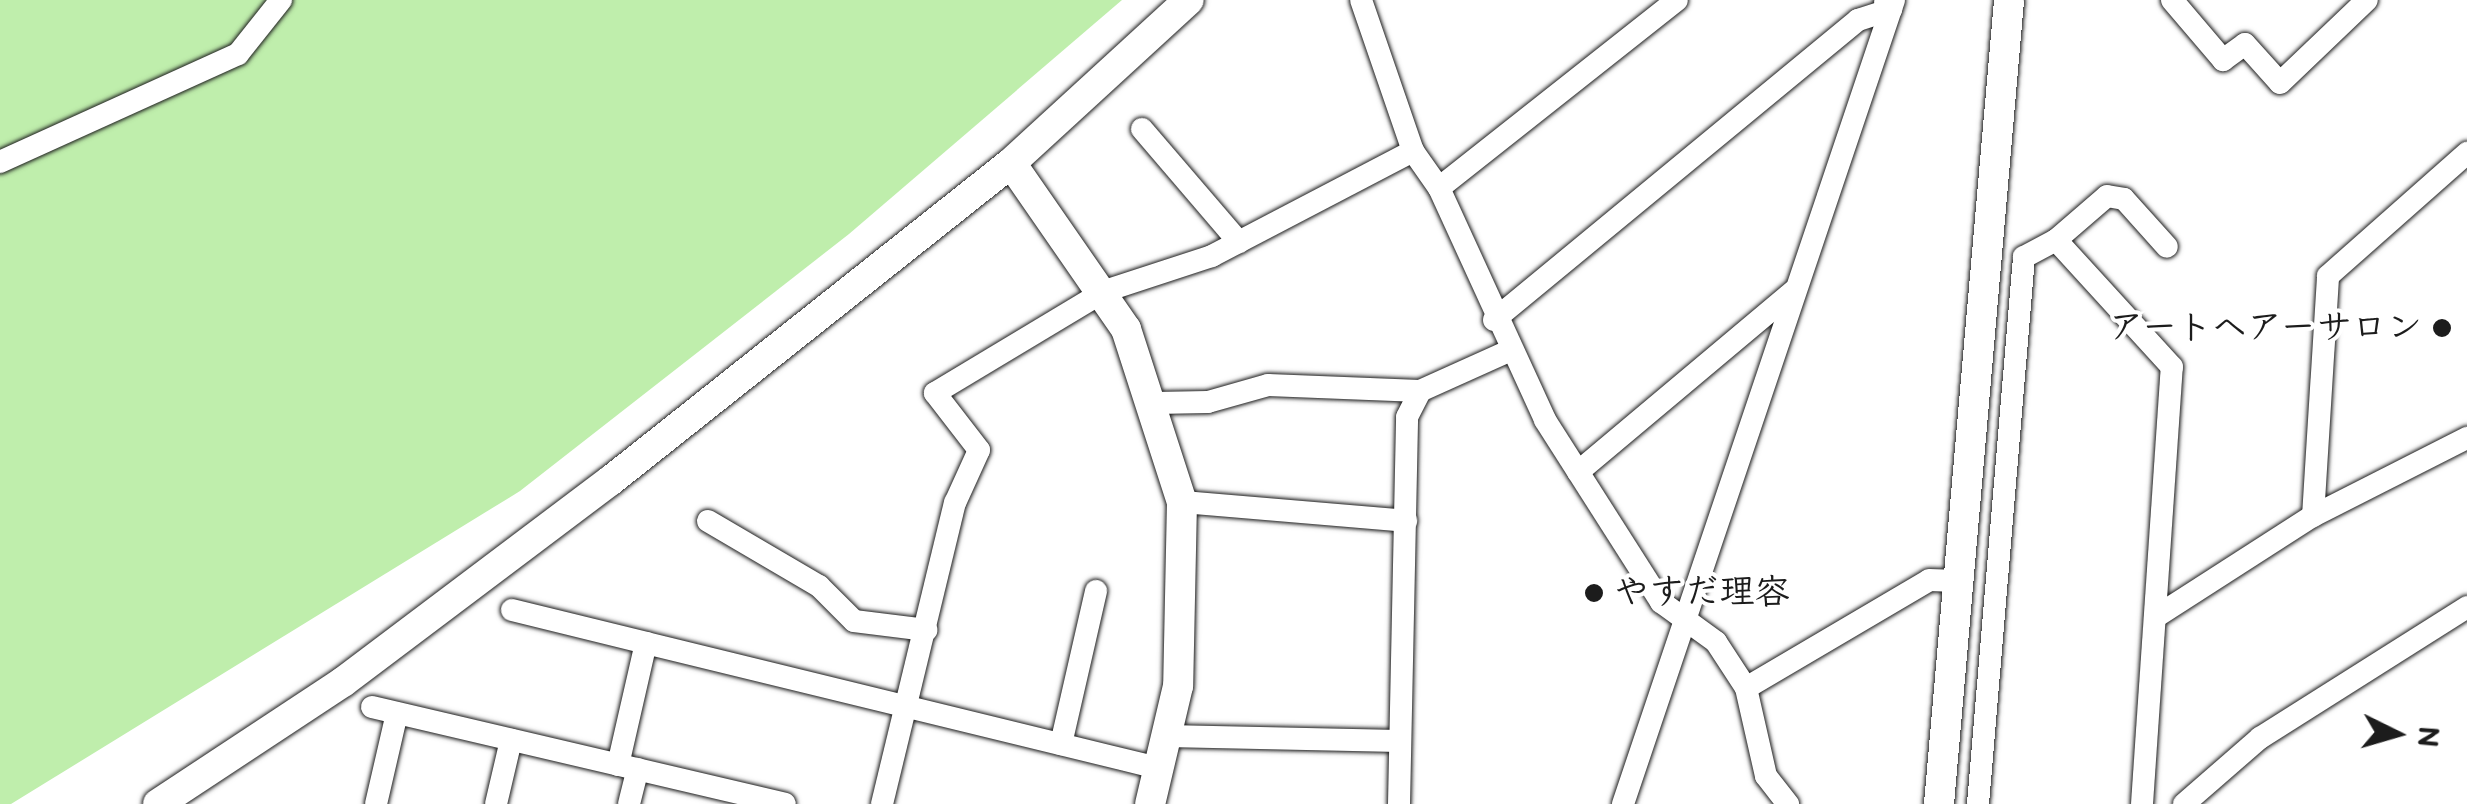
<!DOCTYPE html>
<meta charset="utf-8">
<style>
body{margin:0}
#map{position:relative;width:2467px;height:804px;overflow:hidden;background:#fff;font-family:"Balsamiq Sans","Klee One",sans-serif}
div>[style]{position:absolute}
.green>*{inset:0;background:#bfeeac}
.roads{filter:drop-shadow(0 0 2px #1c1c1c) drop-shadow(0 0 2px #1c1c1c)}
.minor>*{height:22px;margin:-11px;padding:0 11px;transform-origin:11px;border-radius:11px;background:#fff}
.tertiary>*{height:30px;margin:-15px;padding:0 15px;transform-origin:15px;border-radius:15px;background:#fff}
.dots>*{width:28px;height:28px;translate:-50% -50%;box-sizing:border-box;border:5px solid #fff;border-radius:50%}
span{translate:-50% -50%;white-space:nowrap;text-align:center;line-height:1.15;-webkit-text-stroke:8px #fff;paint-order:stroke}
.poi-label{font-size:35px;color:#1c1c1c;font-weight:700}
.right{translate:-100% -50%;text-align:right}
.left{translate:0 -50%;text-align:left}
.north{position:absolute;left:2347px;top:684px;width:100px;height:100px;-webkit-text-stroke:8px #fff;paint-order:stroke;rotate:95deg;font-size:28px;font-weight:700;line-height:40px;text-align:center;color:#1c1c1c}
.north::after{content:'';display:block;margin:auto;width:35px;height:45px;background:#1c1c1c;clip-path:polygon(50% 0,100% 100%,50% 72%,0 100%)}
</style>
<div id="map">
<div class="green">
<div style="clip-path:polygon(0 0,1122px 0,849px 234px,520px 491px,11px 804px,0 804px)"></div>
</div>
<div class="roads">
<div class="minor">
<div style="left:1361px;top:0;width:160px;rotate:71deg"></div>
<div style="left:1413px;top:151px;width:45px;rotate:54.9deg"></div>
<div style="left:1439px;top:188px;width:255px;rotate:65.4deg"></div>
<div style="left:1545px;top:420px;width:216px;rotate:57.5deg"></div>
<div style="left:1661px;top:602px;width:68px;rotate:36deg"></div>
<div style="left:1716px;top:642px;width:55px;rotate:56.9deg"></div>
<div style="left:1746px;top:688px;width:90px;rotate:77.2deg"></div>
<div style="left:1766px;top:776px;width:36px;rotate:52deg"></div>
<div style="left:2172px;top:0;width:79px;rotate:49.6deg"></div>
<div style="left:2223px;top:60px;width:27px;rotate:-36deg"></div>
<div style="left:2245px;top:44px;width:52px;rotate:48.1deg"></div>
<div style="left:2280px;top:83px;width:120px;rotate:-43.7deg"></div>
<div style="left:1142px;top:129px;width:149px;rotate:49.4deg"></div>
<div style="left:0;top:162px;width:261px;rotate:-24.4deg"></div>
<div style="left:238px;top:54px;width:69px;rotate:-51.5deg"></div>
<div style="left:1439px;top:188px;width:303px;rotate:-38.3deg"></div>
<div style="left:1494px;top:320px;width:472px;rotate:-39.5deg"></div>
<div style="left:1858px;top:20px;width:35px;rotate:-18deg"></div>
<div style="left:1891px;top:9px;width:9px;rotate:-131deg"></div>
<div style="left:1155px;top:403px;width:53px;rotate:-1.1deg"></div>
<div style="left:1208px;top:402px;width:62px;rotate:-15.8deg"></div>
<div style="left:1268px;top:385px;width:152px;rotate:2.3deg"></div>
<div style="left:1578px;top:472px;width:282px;rotate:-40deg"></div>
<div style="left:1182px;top:502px;width:225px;rotate:4.8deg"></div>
<div style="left:2313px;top:516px;width:240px;rotate:-86.4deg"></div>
<div style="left:2328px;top:276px;width:186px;rotate:-41.5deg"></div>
<div style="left:708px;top:521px;width:129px;rotate:30.4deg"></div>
<div style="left:819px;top:586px;width:49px;rotate:45deg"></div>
<div style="left:854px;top:621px;width:73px;rotate:7.1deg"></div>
<div style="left:512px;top:610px;width:138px;rotate:13.8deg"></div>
<div style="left:2157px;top:616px;width:185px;rotate:-32.7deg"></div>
<div style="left:2313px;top:516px;width:173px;rotate:-26.9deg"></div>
<div style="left:1746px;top:688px;width:212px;rotate:-30.5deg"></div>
<div style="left:1929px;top:580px;width:29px;rotate:2deg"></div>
<div style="left:372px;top:707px;width:424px;rotate:13.2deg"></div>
<div style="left:1166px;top:736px;width:234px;rotate:1.2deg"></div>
<div style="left:1061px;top:744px;width:157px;rotate:-77.1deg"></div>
<div style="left:618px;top:765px;width:125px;rotate:-77.1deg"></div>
<div style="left:646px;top:643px;width:527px;rotate:13.72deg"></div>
<div style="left:376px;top:804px;width:93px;rotate:-77deg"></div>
<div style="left:496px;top:804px;width:66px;rotate:-76.8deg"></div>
<div style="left:629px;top:804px;width:36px;rotate:-76deg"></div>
<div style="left:882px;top:804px;width:310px;rotate:-76.4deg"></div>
<div style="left:955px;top:503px;width:58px;rotate:-65.6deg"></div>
<div style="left:979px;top:450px;width:72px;rotate:-127.7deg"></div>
<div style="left:935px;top:393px;width:198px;rotate:-31deg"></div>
<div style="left:1105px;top:291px;width:113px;rotate:-18.1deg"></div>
<div style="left:1212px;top:256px;width:227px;rotate:-27.6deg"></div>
<div style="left:1399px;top:804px;width:387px;rotate:-88.8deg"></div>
<div style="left:1407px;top:417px;width:29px;rotate:-63deg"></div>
<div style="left:1420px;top:391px;width:98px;rotate:-24.2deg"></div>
<div style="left:1623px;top:804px;width:848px;rotate:-71.37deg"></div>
<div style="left:1978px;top:804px;width:549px;rotate:-85.19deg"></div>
<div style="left:2024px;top:257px;width:36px;rotate:-28deg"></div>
<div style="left:2142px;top:804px;width:438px;rotate:-86.1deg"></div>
<div style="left:2172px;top:367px;width:172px;rotate:-132.4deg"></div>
<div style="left:2056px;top:240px;width:67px;rotate:-40.8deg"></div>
<div style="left:2107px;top:196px;width:17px;rotate:10deg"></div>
<div style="left:2124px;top:199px;width:64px;rotate:48.1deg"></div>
<div style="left:2184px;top:804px;width:101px;rotate:-41deg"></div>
<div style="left:2260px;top:738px;width:245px;rotate:-32.3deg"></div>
</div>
<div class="tertiary">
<div style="left:1011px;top:163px;width:202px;rotate:55.3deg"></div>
<div style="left:1126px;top:329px;width:182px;rotate:72.1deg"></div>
<div style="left:1182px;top:502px;width:184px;rotate:91.2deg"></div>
<div style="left:1178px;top:686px;width:121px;rotate:103.3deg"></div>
<div style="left:158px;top:804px;width:222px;rotate:-33.4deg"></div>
<div style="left:343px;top:682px;width:334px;rotate:-37deg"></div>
<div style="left:610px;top:481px;width:512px;rotate:-38.42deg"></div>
<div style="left:1011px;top:163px;width:241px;rotate:-42.5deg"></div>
<div style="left:1939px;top:804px;width:807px;rotate:-85.02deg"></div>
</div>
</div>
<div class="dots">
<div style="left:2442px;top:328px;background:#1c1c1c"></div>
<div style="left:1594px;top:593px;background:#1c1c1c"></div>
</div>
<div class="poi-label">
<span class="right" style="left:2422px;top:328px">アートヘアーサロン</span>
<span class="left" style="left:1614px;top:593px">やすだ理容</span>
</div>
<div class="north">N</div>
</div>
